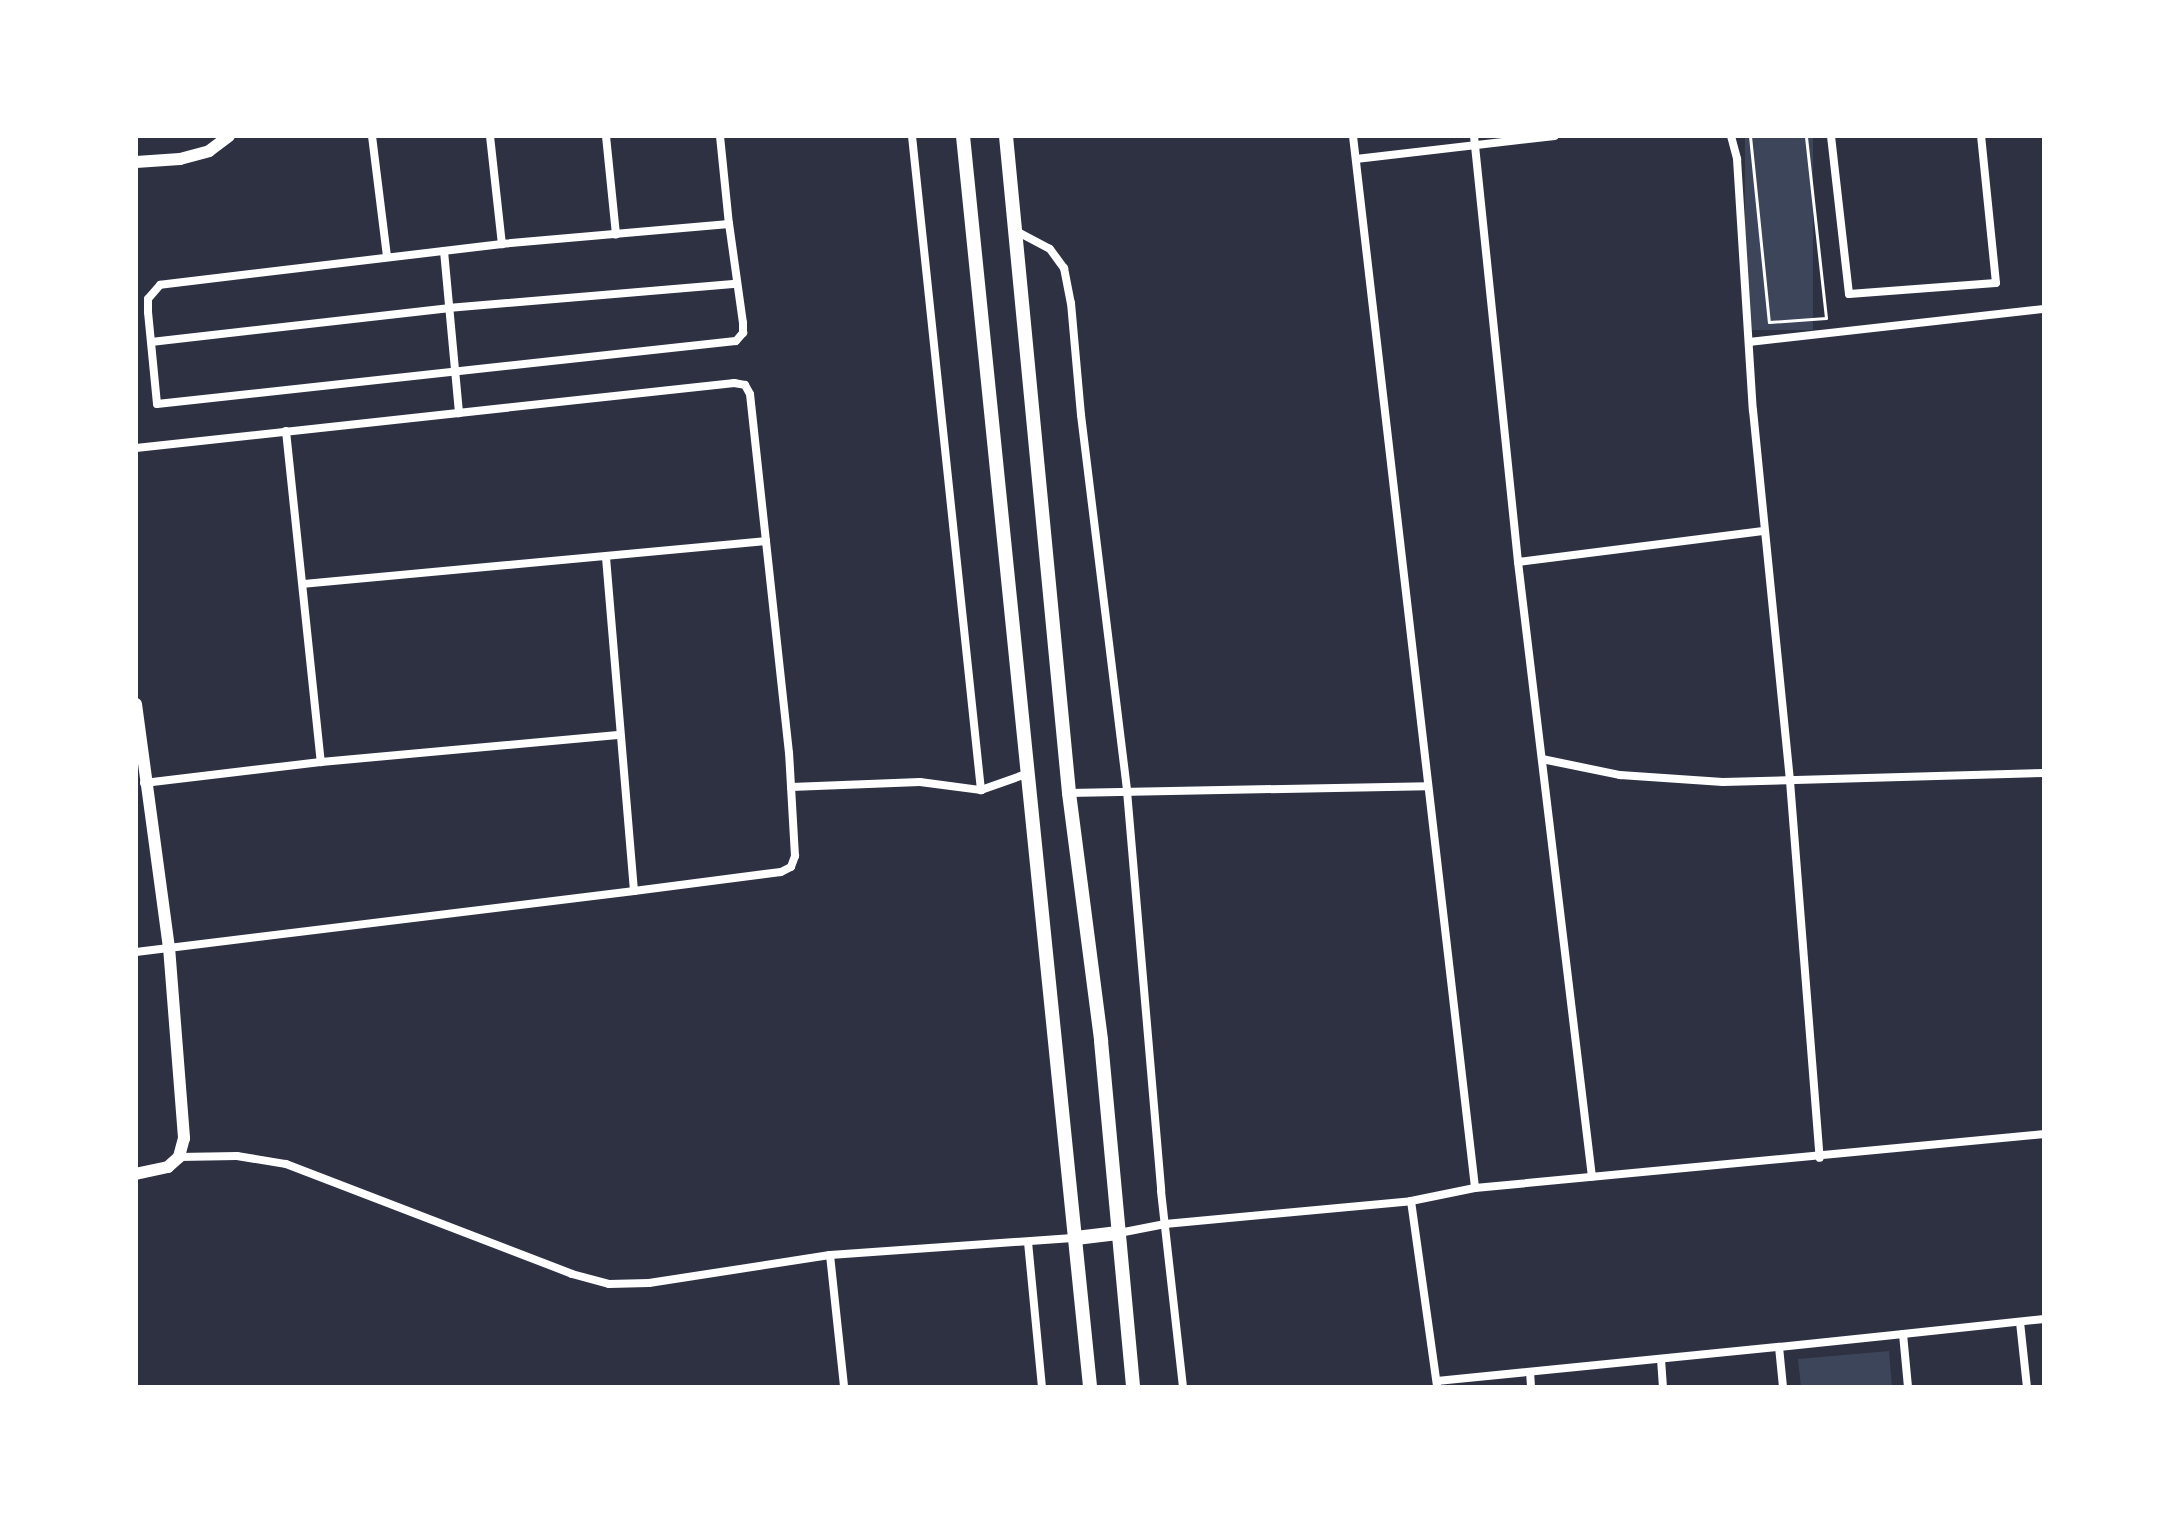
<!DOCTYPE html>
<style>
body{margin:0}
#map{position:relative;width:2180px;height:1523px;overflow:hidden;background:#2d3142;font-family:Karla,sans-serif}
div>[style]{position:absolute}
.green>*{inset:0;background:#3c4559;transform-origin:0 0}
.path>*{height:3px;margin:-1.5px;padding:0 1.5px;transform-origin:1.5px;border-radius:1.5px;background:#fff}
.minor>*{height:8px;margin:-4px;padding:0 4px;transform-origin:4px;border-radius:4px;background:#fff}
.tertiary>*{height:12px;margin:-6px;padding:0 6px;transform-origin:6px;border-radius:6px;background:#fff}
.secondary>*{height:14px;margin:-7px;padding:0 7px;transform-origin:7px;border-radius:7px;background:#fff}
span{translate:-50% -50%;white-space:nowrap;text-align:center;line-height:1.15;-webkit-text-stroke:8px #fff;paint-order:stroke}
.frame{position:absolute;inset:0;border:138px solid #fff;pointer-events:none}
</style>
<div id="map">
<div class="green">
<div style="left:1745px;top:136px;width:68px;height:194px"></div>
<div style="clip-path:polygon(1889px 1351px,1892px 1387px,1801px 1387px,1798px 1359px)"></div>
</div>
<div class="path">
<div style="left:1750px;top:136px;width:187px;rotate:84.2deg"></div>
<div style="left:1769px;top:322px;width:57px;rotate:-4deg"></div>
<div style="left:1826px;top:318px;width:183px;rotate:-96.3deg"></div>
</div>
<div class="minor">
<div style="left:372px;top:136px;width:122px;rotate:82.9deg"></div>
<div style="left:490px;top:136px;width:109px;rotate:83.7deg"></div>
<div style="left:606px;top:136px;width:99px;rotate:84.2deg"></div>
<div style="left:720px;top:136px;width:88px;rotate:84.2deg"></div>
<div style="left:729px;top:224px;width:228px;rotate:175deg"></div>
<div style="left:502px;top:244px;width:344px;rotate:173.2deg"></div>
<div style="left:160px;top:285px;width:18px;rotate:131deg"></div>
<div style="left:148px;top:299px;width:13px;rotate:90deg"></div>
<div style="left:148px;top:312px;width:92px;rotate:84.4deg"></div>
<div style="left:157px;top:404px;width:582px;rotate:-6.21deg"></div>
<div style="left:736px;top:341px;width:11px;rotate:-49deg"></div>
<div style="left:743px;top:333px;width:10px;rotate:-90deg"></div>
<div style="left:743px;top:323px;width:100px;rotate:-98deg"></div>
<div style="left:912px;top:136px;width:658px;rotate:83.98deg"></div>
<div style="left:1353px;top:136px;width:1059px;rotate:83.38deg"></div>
<div style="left:1474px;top:136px;width:428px;rotate:84.1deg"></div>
<div style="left:1518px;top:562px;width:619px;rotate:83.14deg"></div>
<div style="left:1731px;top:136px;width:24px;rotate:75deg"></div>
<div style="left:1737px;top:159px;width:252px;rotate:86.4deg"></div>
<div style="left:1753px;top:410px;width:373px;rotate:84.3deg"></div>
<div style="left:1790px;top:781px;width:378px;rotate:85.5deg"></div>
<div style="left:1831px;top:136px;width:159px;rotate:83.5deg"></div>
<div style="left:1849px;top:294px;width:147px;rotate:-4.3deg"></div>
<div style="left:1996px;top:283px;width:148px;rotate:-95.8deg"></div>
<div style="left:1356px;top:159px;width:200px;rotate:-6.6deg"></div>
<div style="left:1016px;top:231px;width:38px;rotate:28deg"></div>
<div style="left:1050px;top:249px;width:24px;rotate:54deg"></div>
<div style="left:1064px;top:268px;width:36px;rotate:79deg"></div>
<div style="left:1071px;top:303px;width:112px;rotate:84.9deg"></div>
<div style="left:1081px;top:415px;width:379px;rotate:83deg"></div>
<div style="left:1127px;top:791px;width:401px;rotate:85.1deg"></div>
<div style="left:1161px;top:1191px;width:197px;rotate:83.6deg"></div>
<div style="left:444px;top:251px;width:163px;rotate:84.7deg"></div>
<div style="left:151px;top:342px;width:299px;rotate:-6.5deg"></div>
<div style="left:448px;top:308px;width:289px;rotate:-4.8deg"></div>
<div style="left:1749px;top:342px;width:297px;rotate:-6.4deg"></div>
<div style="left:286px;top:431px;width:333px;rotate:84deg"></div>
<div style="left:136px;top:448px;width:602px;rotate:-6.2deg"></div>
<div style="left:734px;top:383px;width:11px;rotate:10deg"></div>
<div style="left:745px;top:385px;width:10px;rotate:61deg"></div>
<div style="left:750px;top:394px;width:148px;rotate:83.8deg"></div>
<div style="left:766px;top:541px;width:464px;rotate:174.7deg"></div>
<div style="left:1518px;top:562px;width:247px;rotate:-7.2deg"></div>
<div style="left:1542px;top:759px;width:80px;rotate:11.6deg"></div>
<div style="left:1620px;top:775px;width:103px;rotate:3.9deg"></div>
<div style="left:1723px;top:782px;width:321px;rotate:-1.6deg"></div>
<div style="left:144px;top:783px;width:178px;rotate:-6.8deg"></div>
<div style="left:321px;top:762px;width:298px;rotate:-5.2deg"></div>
<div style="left:791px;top:787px;width:129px;rotate:-2.2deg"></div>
<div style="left:920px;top:782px;width:62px;rotate:7.5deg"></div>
<div style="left:981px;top:790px;width:51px;rotate:-19.5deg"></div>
<div style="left:1069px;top:793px;width:358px;rotate:-1.1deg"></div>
<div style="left:634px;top:891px;width:148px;rotate:-7.4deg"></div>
<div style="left:781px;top:872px;width:11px;rotate:-27deg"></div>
<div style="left:791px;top:867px;width:12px;rotate:-70deg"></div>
<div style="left:795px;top:856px;width:103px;rotate:-93.3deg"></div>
<div style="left:789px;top:753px;width:213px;rotate:-96.2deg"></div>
<div style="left:136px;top:952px;width:502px;rotate:-6.98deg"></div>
<div style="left:634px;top:891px;width:335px;rotate:-94.8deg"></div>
<div style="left:179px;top:1157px;width:58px;rotate:-1deg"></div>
<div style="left:237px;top:1156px;width:50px;rotate:9.3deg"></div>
<div style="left:286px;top:1164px;width:306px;rotate:21deg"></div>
<div style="left:572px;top:1274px;width:38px;rotate:15deg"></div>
<div style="left:609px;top:1284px;width:40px;rotate:-1.4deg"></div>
<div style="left:649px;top:1283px;width:183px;rotate:-8.8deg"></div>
<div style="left:830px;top:1255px;width:247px;rotate:-4deg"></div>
<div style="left:1411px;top:1201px;width:188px;rotate:82deg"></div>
<div style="left:1119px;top:1233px;width:47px;rotate:-11.1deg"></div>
<div style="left:1165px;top:1224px;width:247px;rotate:-5.3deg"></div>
<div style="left:1411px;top:1201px;width:65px;rotate:-11.5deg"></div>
<div style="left:1475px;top:1188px;width:572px;rotate:-5.42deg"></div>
<div style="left:1028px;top:1242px;width:146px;rotate:84.5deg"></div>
<div style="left:830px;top:1255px;width:133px;rotate:83.9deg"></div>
<div style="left:2020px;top:1322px;width:65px;rotate:83.9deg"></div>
<div style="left:1661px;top:1359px;width:28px;rotate:86deg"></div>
<div style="left:1530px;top:1372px;width:15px;rotate:86deg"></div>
<div style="left:1437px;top:1381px;width:344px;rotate:-5.7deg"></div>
<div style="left:1783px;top:1387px;width:40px;rotate:-95.7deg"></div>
<div style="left:1779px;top:1347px;width:125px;rotate:-6deg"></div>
<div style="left:1908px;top:1387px;width:53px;rotate:-95.4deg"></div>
<div style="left:1903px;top:1334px;width:142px;rotate:-6.1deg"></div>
</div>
<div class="tertiary">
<div style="left:136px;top:162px;width:44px;rotate:-3.9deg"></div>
<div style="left:180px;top:159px;width:30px;rotate:-15deg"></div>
<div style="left:209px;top:151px;width:25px;rotate:-37deg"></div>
<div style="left:136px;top:704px;width:245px;rotate:82.3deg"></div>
<div style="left:169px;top:947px;width:192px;rotate:85.5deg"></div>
<div style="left:184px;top:1138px;width:20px;rotate:105deg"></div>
<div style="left:179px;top:1157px;width:15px;rotate:138deg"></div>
<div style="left:168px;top:1167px;width:33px;rotate:168deg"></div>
</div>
<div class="secondary">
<div style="left:963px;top:136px;width:1257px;rotate:84.2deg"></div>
<div style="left:1006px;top:136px;width:660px;rotate:84.52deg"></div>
<div style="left:1069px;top:793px;width:250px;rotate:82.6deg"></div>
<div style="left:1101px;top:1041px;width:347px;rotate:84.7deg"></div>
<div style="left:1076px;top:1238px;width:42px;rotate:-6.8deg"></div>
</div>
<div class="frame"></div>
</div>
